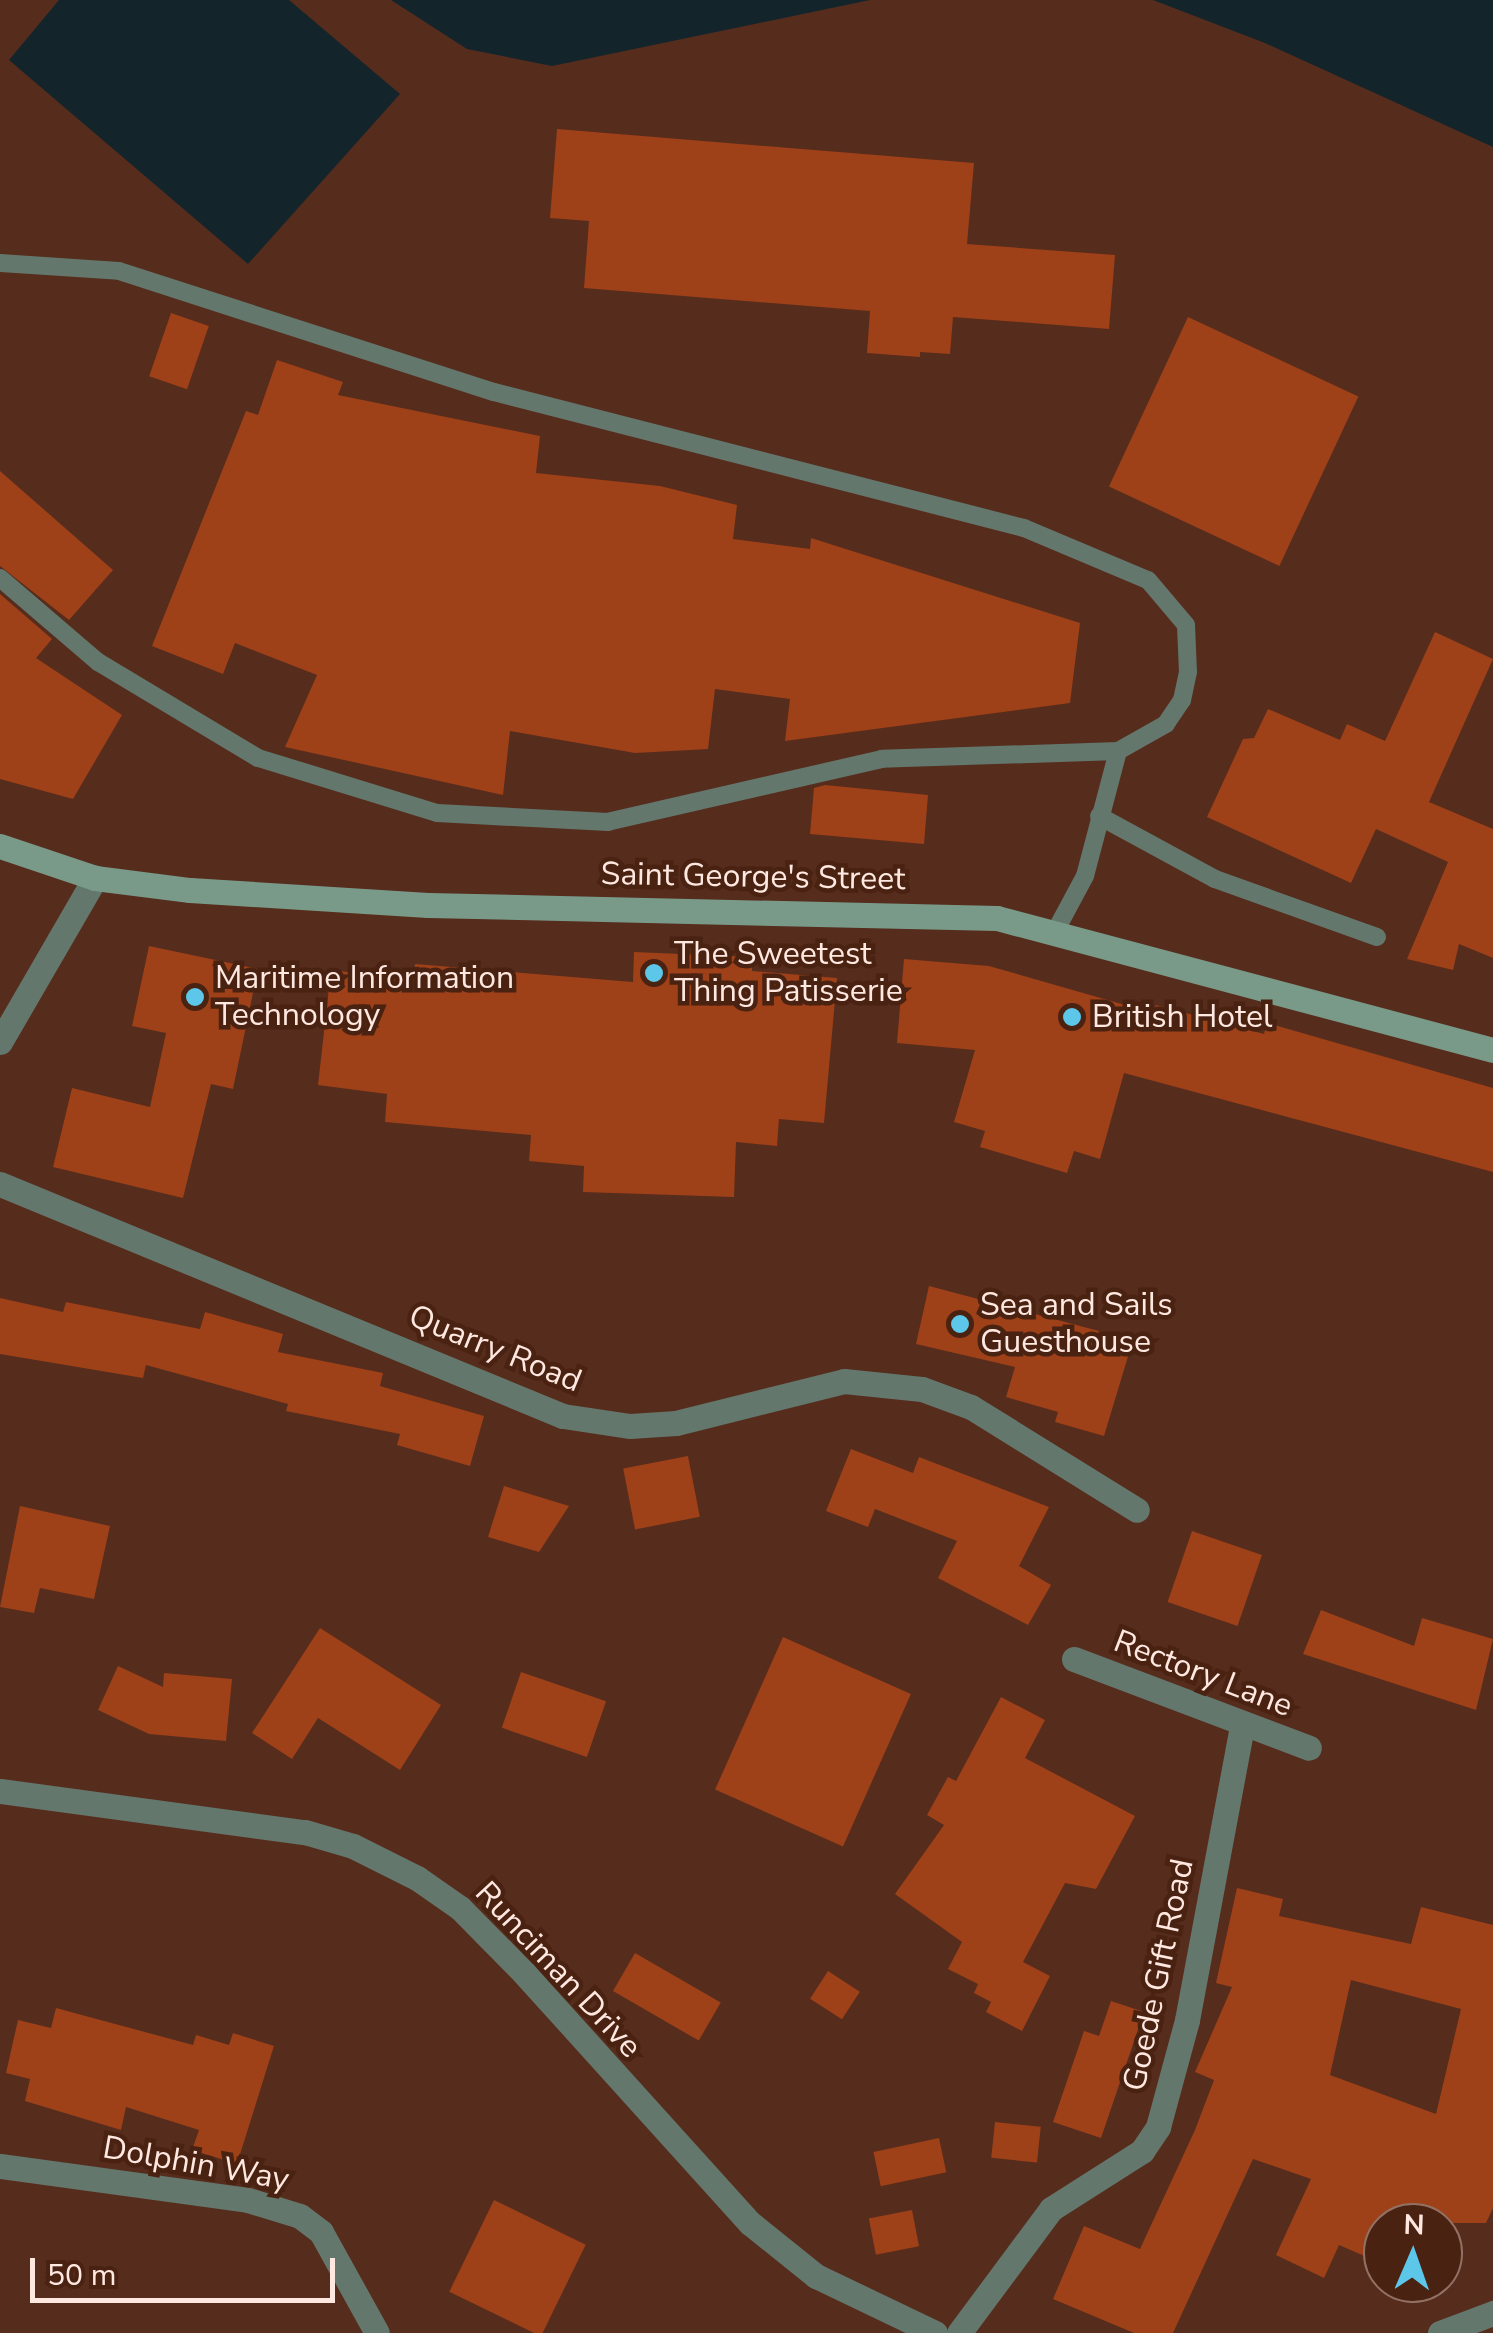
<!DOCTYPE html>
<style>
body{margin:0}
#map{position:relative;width:1493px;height:2333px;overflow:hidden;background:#562c1d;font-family:"Nunito Sans",sans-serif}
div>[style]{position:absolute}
.water>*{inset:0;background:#13252b}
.building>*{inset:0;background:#9e4018;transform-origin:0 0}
.lane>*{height:18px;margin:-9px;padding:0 9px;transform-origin:9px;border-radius:9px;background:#63776c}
.street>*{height:25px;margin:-12.5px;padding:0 12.5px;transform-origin:12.5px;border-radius:12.5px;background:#63776c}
.secondary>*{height:25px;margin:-12.5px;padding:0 12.5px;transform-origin:12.5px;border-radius:12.5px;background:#799a88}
.dots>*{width:28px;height:28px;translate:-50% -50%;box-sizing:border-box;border:5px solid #4a2212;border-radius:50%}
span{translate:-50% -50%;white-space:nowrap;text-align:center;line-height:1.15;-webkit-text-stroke:9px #4a2212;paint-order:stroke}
.street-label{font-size:32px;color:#ffe8e0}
.poi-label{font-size:32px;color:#ffe8e0}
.left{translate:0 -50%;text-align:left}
.north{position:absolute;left:1363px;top:2203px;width:100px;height:100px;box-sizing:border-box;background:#4a2212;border:2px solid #927164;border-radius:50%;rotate:2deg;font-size:28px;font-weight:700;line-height:40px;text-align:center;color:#ffe8e0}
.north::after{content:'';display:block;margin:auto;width:35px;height:45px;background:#5cc7e8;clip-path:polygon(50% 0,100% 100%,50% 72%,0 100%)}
.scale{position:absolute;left:30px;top:2258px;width:305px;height:45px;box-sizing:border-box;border:5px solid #ffe8e0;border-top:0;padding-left:12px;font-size:30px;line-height:35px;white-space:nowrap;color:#ffe8e0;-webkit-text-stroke:8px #4a2212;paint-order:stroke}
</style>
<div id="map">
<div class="water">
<div style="clip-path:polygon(59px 0,289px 0,400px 94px,248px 264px,9px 60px)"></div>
<div style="clip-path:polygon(391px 0,870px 0,552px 66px,467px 49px)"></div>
<div style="clip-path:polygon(1153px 0,1493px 0,1493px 147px,1265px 43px)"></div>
</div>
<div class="building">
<div style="clip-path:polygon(557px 129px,974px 163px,967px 244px,1115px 255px,1109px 329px,953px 317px,950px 354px,920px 352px,920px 357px,867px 353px,870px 311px,584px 288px,589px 221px,550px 218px)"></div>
<div style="left:171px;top:313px;width:40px;height:67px;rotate:19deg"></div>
<div style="left:1188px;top:317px;width:188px;height:187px;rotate:25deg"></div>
<div style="clip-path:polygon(277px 360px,343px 382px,338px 395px,540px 436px,536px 473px,660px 486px,737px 505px,733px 539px,810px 549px,811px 538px,1080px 623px,1070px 703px,785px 741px,790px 699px,715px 689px,708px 749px,635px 753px,510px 731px,503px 795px,285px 747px,317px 675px,235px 643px,223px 674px,152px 646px,246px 411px,258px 415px)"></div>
<div style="clip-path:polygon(0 471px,113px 570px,69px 620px,0 566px)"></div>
<div style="clip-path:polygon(0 594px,52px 639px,36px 658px,122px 715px,73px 799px,0 779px)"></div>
<div style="clip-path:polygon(1435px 632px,1493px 659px,1429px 802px,1493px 829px,1493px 958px,1459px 944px,1453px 970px,1407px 959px,1448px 862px,1376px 829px,1351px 883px,1207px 817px,1243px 739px,1254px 738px,1268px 709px,1340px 740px,1347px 724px,1385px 741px)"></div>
<div style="clip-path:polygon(825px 785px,928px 795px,924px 844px,810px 834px,814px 788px)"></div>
<div style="clip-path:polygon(149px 946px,258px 969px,233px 1089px,211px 1084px,183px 1198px,53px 1167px,72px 1088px,150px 1107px,166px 1033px,132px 1026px)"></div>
<div style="clip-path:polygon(634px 952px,752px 957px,752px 971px,837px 978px,824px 1123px,779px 1119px,777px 1146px,736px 1142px,734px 1197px,583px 1192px,584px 1166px,529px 1161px,531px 1135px,385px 1122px,387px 1094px,318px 1085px,331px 970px,413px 980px,415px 964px,633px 982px)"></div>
<div style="clip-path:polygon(904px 959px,989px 966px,1153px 1013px,1156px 1005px,1264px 1034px,1267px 1023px,1493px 1088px,1493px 1172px,1124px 1073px,1100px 1159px,1074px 1151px,1067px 1173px,980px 1147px,985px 1131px,954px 1122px,975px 1050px,897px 1043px)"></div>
<div style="clip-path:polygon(929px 1286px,1133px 1340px,1104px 1436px,1055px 1422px,1058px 1412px,1006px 1397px,1015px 1367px,916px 1344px)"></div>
<div style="clip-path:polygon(0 1298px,63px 1312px,66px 1302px,200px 1329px,205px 1312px,283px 1334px,278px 1352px,383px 1373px,380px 1386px,484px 1416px,470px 1466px,397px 1445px,400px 1434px,286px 1411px,288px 1404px,146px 1365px,143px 1378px,0 1354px)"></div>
<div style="clip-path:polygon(851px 1449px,913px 1473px,919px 1457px,1049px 1507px,1019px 1566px,1051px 1585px,1028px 1625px,938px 1578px,957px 1541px,875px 1509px,868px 1527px,826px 1511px)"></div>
<div style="left:688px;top:1456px;width:62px;height:66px;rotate:79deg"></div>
<div style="clip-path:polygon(504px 1486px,569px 1506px,539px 1552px,488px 1537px)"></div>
<div style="clip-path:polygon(20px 1506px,110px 1526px,94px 1599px,40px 1588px,34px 1613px,0 1607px)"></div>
<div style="left:1192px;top:1531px;width:74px;height:75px;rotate:19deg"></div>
<div style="clip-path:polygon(1321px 1610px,1414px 1646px,1422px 1618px,1493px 1639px,1476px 1710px,1303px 1654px)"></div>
<div style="clip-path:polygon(320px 1628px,441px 1705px,400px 1770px,318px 1718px,292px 1759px,252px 1733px)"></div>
<div style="left:783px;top:1637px;width:140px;height:167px;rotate:24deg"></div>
<div style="clip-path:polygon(118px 1666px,163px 1687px,164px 1673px,232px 1679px,226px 1741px,149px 1734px,98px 1710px)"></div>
<div style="left:521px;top:1672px;width:90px;height:59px;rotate:19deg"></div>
<div style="clip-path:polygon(1001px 1697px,1045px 1720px,1025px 1758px,1135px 1816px,1096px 1889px,1065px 1883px,1023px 1962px,1050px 1976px,1022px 2031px,986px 2012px,991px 2002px,974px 1993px,978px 1984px,948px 1969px,962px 1942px,895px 1894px,944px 1825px,927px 1815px,948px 1777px,956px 1781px)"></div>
<div style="clip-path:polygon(evenodd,1237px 1888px,1283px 1899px,1279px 1916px,1411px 1944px,1421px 1907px,1493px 1925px,1493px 2208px,1486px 2223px,1383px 2223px,1383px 2264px,1339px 2245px,1324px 2278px,1276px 2255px,1311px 2179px,1253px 2159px,1173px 2333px,1134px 2333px,1053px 2299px,1084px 2226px,1140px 2249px,1195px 2130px,1214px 2080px,1195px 2072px,1232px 1987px,1216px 1983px,1237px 1888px,1351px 1980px,1461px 2009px,1436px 2114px,1330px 2075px,1351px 1980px)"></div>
<div style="left:635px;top:1953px;width:99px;height:44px;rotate:30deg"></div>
<div style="left:828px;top:1971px;width:38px;height:33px;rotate:33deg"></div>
<div style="clip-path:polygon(1111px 2001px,1144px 2012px,1101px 2138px,1053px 2122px,1084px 2031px,1099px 2036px)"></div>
<div style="clip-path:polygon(56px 2008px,193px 2045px,196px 2035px,229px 2045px,233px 2033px,274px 2046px,237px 2164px,192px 2150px,199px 2130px,126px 2107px,121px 2130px,25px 2101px,30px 2079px,6px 2073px,18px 2020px,51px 2028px)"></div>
<div style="left:995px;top:2122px;width:46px;height:36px;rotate:6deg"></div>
<div style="left:939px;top:2138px;width:35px;height:67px;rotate:78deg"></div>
<div style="left:494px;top:2200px;width:102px;height:102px;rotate:26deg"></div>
<div style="left:912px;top:2210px;width:37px;height:44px;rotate:79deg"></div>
</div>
<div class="lane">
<div style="left:0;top:263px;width:119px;rotate:3.8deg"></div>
<div style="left:119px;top:271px;width:394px;rotate:17.9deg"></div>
<div style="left:494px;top:392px;width:547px;rotate:14.39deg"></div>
<div style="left:1024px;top:528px;width:134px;rotate:22.8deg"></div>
<div style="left:1148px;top:580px;width:59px;rotate:49.8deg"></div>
<div style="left:1186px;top:625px;width:47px;rotate:87.6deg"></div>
<div style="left:1188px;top:672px;width:29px;rotate:102deg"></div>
<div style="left:1182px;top:700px;width:29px;rotate:124deg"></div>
<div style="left:1166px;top:724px;width:55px;rotate:150.6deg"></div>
<div style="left:1118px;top:751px;width:236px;rotate:178.1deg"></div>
<div style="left:882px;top:759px;width:281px;rotate:167.1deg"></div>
<div style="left:608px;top:822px;width:171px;rotate:-177deg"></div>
<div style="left:437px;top:813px;width:187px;rotate:-162.9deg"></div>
<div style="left:258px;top:758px;width:187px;rotate:-149deg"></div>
<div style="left:98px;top:662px;width:129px;rotate:-139.4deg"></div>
<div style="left:1099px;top:816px;width:132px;rotate:28.5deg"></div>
<div style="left:1215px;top:879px;width:172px;rotate:19.7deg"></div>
<div style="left:1056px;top:930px;width:61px;rotate:-61.8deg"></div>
<div style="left:1085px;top:876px;width:129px;rotate:-75.2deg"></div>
</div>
<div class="street">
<div style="left:0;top:1042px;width:190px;rotate:-59.9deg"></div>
<div style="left:0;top:1184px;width:609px;rotate:22.4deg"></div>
<div style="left:563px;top:1416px;width:68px;rotate:8.5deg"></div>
<div style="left:630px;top:1426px;width:46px;rotate:-3.7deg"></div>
<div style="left:676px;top:1423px;width:173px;rotate:-14deg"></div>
<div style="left:844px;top:1381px;width:78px;rotate:5.9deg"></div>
<div style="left:922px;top:1389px;width:52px;rotate:20.2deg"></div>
<div style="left:971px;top:1407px;width:195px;rotate:31.8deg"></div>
<div style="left:1074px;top:1659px;width:251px;rotate:20.7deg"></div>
<div style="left:0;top:1791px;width:308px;rotate:7.7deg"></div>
<div style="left:305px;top:1832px;width:50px;rotate:16.3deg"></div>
<div style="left:353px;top:1846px;width:72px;rotate:26.6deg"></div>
<div style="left:417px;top:1878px;width:52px;rotate:34.9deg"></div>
<div style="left:460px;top:1908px;width:91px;rotate:45.4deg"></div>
<div style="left:524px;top:1973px;width:337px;rotate:47.9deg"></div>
<div style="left:750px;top:2223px;width:85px;rotate:38.8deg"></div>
<div style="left:816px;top:2276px;width:132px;rotate:25.6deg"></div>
<div style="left:0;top:2166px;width:250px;rotate:7.8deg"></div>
<div style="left:248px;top:2200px;width:54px;rotate:17.1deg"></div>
<div style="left:300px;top:2216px;width:26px;rotate:37deg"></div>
<div style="left:321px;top:2232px;width:115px;rotate:61deg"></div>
<div style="left:959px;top:2333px;width:154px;rotate:-53.4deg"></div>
<div style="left:1051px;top:2209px;width:108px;rotate:-32.5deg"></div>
<div style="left:1142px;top:2151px;width:29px;rotate:-56deg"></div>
<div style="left:1158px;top:2127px;width:111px;rotate:-74.8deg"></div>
<div style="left:1187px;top:2020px;width:298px;rotate:-79.4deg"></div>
<div style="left:1440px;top:2333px;width:57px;rotate:-20.7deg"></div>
</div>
<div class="secondary">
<div style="left:0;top:846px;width:100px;rotate:18.6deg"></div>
<div style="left:95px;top:878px;width:96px;rotate:7.2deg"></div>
<div style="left:190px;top:890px;width:238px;rotate:3.6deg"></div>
<div style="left:428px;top:905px;width:569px;rotate:1.31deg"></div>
<div style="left:997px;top:918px;width:513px;rotate:14.9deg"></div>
</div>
<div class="dots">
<div style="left:654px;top:973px;background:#5cc7e8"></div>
<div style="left:195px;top:997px;background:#5cc7e8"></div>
<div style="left:1072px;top:1017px;background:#5cc7e8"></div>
<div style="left:960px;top:1324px;background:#5cc7e8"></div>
</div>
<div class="street-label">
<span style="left:753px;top:877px;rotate:1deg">Saint George's Street</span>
<span style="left:495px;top:1349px;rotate:22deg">Quarry Road</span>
<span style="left:1203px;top:1674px;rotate:21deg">Rectory Lane</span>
<span style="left:558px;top:1970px;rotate:47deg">Runciman Drive</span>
<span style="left:1159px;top:1975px;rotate:-78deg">Goede Gift Road</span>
<span style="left:196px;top:2164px;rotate:10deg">Dolphin Way</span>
</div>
<div class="poi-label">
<span class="left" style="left:674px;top:973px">The Sweetest<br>Thing Patisserie</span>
<span class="left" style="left:215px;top:997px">Maritime Information<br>Technology</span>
<span class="left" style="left:1092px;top:1017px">British Hotel</span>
<span class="left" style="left:980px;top:1324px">Sea and Sails<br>Guesthouse</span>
</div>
<div class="north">N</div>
<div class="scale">50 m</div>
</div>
